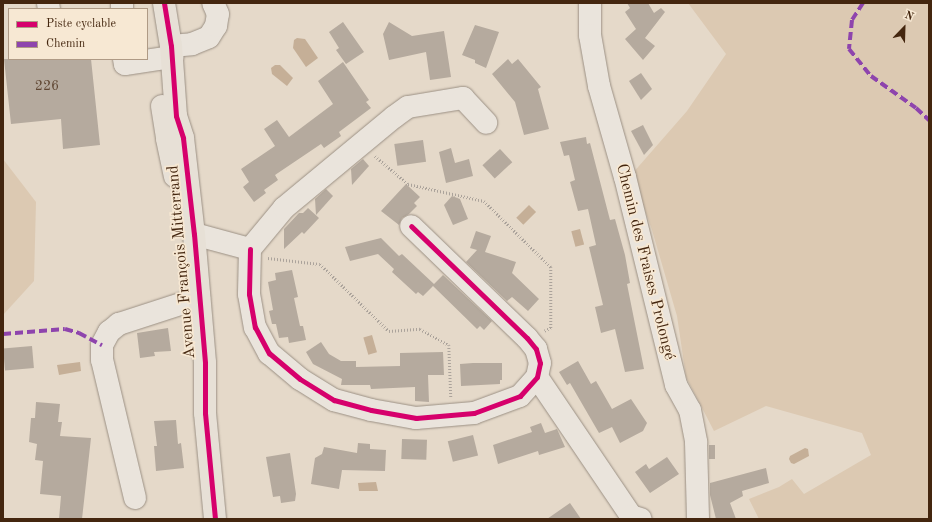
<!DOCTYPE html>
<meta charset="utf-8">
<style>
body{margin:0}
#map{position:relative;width:932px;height:522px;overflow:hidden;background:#e5d9c9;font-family:"Old Standard TT",serif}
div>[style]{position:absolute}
.green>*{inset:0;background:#dcc9b2}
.water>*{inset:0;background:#c5af97;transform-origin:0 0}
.building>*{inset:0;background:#b5aa9e;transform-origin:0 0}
.path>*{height:2.5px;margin-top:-1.25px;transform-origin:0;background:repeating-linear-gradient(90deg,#aba39b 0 1px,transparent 0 3px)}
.roads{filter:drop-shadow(0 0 1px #9b9084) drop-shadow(0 0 1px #9b9084)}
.minor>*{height:22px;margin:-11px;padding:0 11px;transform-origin:11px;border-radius:11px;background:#eae4dc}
.major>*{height:22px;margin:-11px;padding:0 11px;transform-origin:11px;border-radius:11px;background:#e7e0d6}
.quiet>*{height:4px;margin-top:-2px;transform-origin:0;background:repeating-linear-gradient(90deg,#8e44ad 0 8px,transparent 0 12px)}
.cycleway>*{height:5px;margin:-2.5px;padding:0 2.5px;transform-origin:2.5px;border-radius:2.5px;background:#d6006c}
span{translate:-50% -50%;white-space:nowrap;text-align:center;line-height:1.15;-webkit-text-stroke:3.5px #f7e8d3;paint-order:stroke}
.number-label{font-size:14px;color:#604733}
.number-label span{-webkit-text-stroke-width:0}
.street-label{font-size:16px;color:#44260f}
.frame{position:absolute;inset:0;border:4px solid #44260f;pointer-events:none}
.legend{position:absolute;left:8px;top:8px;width:140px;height:52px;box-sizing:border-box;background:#f7e8d3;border:1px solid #af9a85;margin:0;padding:5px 7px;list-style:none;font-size:12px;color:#44260f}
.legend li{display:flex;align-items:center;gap:8px;height:20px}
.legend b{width:20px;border:1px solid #af9a85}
.north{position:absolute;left:884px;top:8px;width:40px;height:40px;-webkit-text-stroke:3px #f7e8d3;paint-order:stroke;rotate:23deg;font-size:11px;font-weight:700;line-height:16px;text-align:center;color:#44260f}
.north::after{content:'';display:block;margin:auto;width:14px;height:18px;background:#44260f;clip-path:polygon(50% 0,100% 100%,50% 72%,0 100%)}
</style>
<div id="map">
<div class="green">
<div style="clip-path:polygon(688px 3px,929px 3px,929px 519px,759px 519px,749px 499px,779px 487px,792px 479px,804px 494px,871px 455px,862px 433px,766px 406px,714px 431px,686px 377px,677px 316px,652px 230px,632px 174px,687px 111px,726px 54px)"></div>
<div style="clip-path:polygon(3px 159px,36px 202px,34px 281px,3px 315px)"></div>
</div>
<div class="water">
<div style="clip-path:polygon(297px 38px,305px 39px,318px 58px,306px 67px,293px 48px,294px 40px)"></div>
<div style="clip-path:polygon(275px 65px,280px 65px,293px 78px,287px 86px,272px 74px,271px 68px)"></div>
<div style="left:529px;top:205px;width:10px;height:18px;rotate:45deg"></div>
<div style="left:580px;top:229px;width:16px;height:9px;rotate:75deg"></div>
<div style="left:372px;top:335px;width:18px;height:9px;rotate:74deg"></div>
<div style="clip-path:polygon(80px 362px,81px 371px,59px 375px,57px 365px)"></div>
<div style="clip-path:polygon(805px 448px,808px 449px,809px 456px,794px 464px,791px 463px,789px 459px,790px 456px)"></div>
<div style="clip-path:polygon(376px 482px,378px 491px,359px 491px,358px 483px)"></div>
</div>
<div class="building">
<div style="clip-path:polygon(627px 3px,648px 3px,654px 13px,661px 8px,665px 12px,645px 38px,655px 46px,643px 60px,625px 39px,636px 29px,625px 12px,630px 8px)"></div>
<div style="clip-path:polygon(343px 22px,364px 52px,346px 64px,336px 50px,339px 48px,329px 32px)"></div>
<div style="clip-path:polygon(389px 22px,412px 36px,444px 31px,451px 77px,430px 80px,426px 52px,389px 60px,383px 34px)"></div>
<div style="clip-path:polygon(475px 25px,499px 32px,486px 68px,475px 63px,475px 60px,462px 55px)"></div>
<div style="clip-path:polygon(4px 59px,91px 59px,100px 145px,63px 149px,61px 119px,11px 124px)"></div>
<div style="clip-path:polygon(508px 59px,512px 64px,518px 59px,541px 87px,538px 89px,549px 129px,524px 135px,515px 102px,492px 74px)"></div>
<div style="clip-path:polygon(343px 62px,369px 100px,366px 102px,371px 108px,339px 132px,341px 136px,324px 148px,321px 144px,275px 175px,278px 180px,264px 190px,266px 193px,254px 202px,243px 187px,249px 182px,241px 169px,275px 146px,264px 129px,277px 120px,289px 137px,333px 104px,318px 81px)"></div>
<div style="clip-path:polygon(641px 73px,652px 89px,641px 100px,629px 81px)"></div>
<div style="clip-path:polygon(643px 125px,653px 145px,644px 155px,631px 131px)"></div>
<div style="clip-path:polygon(586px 137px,587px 144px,590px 143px,610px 220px,615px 219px,625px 255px,630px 283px,627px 284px,644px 369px,625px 372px,615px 329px,601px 333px,595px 307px,603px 305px,589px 247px,596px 245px,588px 209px,578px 211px,570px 182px,575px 180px,569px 155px,564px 156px,560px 142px)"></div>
<div style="left:423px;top:140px;width:22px;height:29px;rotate:82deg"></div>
<div style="clip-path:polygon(451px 148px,455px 163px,469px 159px,473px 176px,446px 183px,439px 152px)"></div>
<div style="left:500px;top:149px;width:18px;height:24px;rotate:47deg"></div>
<div style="clip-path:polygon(363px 159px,369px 166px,352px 185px,351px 169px)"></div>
<div style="clip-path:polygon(406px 184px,420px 197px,414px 203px,417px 206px,409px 214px,402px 218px,399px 225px,381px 211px)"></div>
<div style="clip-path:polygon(326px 189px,333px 196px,316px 215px,315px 199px)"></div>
<div style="clip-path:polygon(452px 196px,460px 199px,468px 219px,453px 225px,444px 205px)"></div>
<div style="clip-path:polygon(308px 208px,319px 218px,304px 234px,302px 232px,284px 249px,284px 229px,299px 213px,303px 213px)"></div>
<div style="clip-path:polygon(476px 231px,491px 236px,485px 252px,516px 262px,512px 273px,539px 299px,528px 311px,512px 297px,507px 301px,466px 262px,477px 250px,470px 248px)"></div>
<div style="clip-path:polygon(381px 238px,399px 256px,402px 254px,434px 284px,443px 275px,492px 321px,484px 330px,480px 326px,477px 329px,433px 286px,423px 296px,418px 292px,416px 294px,392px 272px,394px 269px,378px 254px,350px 261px,345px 247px)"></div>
<div style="clip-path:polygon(292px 270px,298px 297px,294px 298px,300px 326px,303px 326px,306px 340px,289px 343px,288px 337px,279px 338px,276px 324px,272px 324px,269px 311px,273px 310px,268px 282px,276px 280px,275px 273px)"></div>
<div style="clip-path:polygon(168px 328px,171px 351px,154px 352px,155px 356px,140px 358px,137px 333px)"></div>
<div style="clip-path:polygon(321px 342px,329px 354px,341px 361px,356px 361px,356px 367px,400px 366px,400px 353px,443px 352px,444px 375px,428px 375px,429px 402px,415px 401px,415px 387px,371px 389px,370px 385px,341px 385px,342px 379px,313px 364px,306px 352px)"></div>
<div style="left:32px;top:346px;width:22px;height:29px;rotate:85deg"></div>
<div style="clip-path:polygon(578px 361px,591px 384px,596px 381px,612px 409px,631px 399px,647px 423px,643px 431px,620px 443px,612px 427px,599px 433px,570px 383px,567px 385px,559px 372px)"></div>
<div style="clip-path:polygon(473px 363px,502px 363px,502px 380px,500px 380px,500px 384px,461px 386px,460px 364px)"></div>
<div style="clip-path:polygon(36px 402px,60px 404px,58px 422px,62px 422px,60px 436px,91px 438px,82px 519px,59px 519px,61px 496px,40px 494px,43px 461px,35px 460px,37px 444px,29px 442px,31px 418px,35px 418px)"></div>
<div style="clip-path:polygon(176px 420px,178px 444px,181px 443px,184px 468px,156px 471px,154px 446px,157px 446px,154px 421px)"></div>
<div style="clip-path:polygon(541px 423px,545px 433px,557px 429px,565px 447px,539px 455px,538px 451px,498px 464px,493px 445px,532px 432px,530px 427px)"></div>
<div style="left:473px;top:435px;width:21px;height:26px;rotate:76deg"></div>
<div style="left:402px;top:439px;width:25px;height:20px;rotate:2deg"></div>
<div style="clip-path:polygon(358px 443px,370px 444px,370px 449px,386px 450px,385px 471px,342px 470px,339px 489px,311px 484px,315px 458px,322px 454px,324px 447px,357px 453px)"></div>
<div style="left:715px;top:445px;width:14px;height:6px;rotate:90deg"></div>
<div style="clip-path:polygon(290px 453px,296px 494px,295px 501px,281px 503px,280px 496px,273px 497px,266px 457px)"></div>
<div style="clip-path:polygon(667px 457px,679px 474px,650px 493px,635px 472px,646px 464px,649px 469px)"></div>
<div style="clip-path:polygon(766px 468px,769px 483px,742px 491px,743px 496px,730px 503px,736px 519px,716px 519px,710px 495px,710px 483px)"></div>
<div style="clip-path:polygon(570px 503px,581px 519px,547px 519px)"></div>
</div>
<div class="path">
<div style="left:375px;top:156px;width:43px;rotate:40.3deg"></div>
<div style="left:408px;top:184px;width:78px;rotate:12.6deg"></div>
<div style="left:484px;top:201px;width:94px;rotate:44.6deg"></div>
<div style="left:551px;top:267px;width:61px;rotate:90deg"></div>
<div style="left:551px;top:328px;width:7px;rotate:153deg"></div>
<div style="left:268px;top:258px;width:52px;rotate:6.6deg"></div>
<div style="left:320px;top:264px;width:96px;rotate:44.2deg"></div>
<div style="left:389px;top:331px;width:31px;rotate:-4deg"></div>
<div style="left:420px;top:329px;width:33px;rotate:29deg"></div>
<div style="left:449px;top:345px;width:52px;rotate:87.8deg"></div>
</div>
<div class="roads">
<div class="minor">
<div style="left:48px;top:3px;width:6px;rotate:81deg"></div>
<div style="left:122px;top:3px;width:6px;rotate:90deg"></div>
<div style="left:590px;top:3px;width:32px;rotate:90deg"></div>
<div style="left:590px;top:35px;width:52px;rotate:80deg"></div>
<div style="left:599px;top:86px;width:95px;rotate:74.1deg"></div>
<div style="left:625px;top:177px;width:214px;rotate:76.2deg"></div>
<div style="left:676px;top:385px;width:29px;rotate:61deg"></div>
<div style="left:690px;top:410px;width:33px;rotate:79deg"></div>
<div style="left:696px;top:442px;width:77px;rotate:88.5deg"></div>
<div style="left:171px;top:46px;width:21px;rotate:-5deg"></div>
<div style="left:192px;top:44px;width:18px;rotate:-22deg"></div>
<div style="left:209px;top:37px;width:13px;rotate:-58deg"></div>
<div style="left:216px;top:26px;width:12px;rotate:-81deg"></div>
<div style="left:218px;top:14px;width:12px;rotate:-114deg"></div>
<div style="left:124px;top:59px;width:5px;rotate:79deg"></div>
<div style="left:125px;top:64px;width:48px;rotate:-8.5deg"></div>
<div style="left:194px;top:234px;width:58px;rotate:15deg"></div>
<div style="left:250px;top:249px;width:53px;rotate:-50.3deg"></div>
<div style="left:284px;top:208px;width:143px;rotate:-39.6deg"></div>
<div style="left:394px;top:117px;width:17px;rotate:-36deg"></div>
<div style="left:408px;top:107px;width:56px;rotate:-9.3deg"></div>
<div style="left:463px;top:98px;width:34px;rotate:47deg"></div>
<div style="left:250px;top:249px;width:45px;rotate:91.3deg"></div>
<div style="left:249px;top:294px;width:34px;rotate:80deg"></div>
<div style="left:255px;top:327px;width:30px;rotate:62deg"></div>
<div style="left:269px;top:353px;width:40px;rotate:40deg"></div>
<div style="left:300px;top:379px;width:40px;rotate:32deg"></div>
<div style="left:334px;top:400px;width:38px;rotate:15deg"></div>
<div style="left:371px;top:410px;width:46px;rotate:10.1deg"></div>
<div style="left:416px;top:418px;width:58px;rotate:-4.9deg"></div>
<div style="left:474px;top:413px;width:49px;rotate:-20.3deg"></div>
<div style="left:520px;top:396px;width:25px;rotate:-48deg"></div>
<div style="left:537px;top:377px;width:14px;rotate:-78deg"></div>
<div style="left:540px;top:363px;width:15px;rotate:-106deg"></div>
<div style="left:536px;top:349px;width:14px;rotate:-129deg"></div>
<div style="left:527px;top:338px;width:161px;rotate:-136deg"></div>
<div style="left:537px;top:377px;width:168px;rotate:55.9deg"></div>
<div style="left:631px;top:516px;width:10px;rotate:17deg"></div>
<div style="left:135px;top:498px;width:142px;rotate:-103.4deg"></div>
<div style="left:102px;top:360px;width:15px;rotate:-90deg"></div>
<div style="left:102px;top:345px;width:15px;rotate:-62deg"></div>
<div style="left:109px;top:332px;width:13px;rotate:-39deg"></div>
<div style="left:119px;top:324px;width:84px;rotate:-18deg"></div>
</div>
<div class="major">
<div style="left:164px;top:3px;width:44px;rotate:80.8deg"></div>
<div style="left:171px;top:46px;width:70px;rotate:85.9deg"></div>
<div style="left:176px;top:116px;width:23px;rotate:72deg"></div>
<div style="left:183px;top:138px;width:97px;rotate:83.5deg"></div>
<div style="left:194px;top:234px;width:129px;rotate:85.1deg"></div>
<div style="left:205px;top:363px;width:50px;rotate:90deg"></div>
<div style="left:205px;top:413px;width:106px;rotate:84.6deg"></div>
<div style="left:162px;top:106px;width:33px;rotate:81deg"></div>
<div style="left:167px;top:139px;width:38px;rotate:78deg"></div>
</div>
</div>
<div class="quiet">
<div style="left:863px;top:3px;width:20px;rotate:123deg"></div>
<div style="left:852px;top:20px;width:29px;rotate:96deg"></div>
<div style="left:849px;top:49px;width:35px;rotate:51deg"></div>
<div style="left:871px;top:76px;width:55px;rotate:35.4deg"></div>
<div style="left:916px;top:108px;width:18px;rotate:43deg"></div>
<div style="left:3px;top:334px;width:62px;rotate:-4.6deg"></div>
<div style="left:65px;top:329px;width:15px;rotate:16deg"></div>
<div style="left:79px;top:333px;width:26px;rotate:28deg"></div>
</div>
<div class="cycleway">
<div style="left:164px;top:3px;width:44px;rotate:80.8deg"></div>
<div style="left:171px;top:46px;width:70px;rotate:85.9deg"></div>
<div style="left:176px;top:116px;width:23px;rotate:72deg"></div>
<div style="left:183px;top:138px;width:97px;rotate:83.5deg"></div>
<div style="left:194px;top:234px;width:129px;rotate:85.1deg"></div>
<div style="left:205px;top:363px;width:50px;rotate:90deg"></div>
<div style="left:205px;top:413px;width:106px;rotate:84.6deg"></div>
<div style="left:250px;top:249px;width:45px;rotate:91.3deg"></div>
<div style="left:249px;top:294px;width:34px;rotate:80deg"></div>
<div style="left:255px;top:327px;width:30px;rotate:62deg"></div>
<div style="left:269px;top:353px;width:40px;rotate:40deg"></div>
<div style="left:300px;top:379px;width:40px;rotate:32deg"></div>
<div style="left:334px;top:400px;width:38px;rotate:15deg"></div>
<div style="left:371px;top:410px;width:46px;rotate:10.1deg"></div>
<div style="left:416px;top:418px;width:58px;rotate:-4.9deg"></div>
<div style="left:474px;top:413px;width:49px;rotate:-20.3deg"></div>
<div style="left:520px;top:396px;width:25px;rotate:-48deg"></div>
<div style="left:537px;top:377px;width:14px;rotate:-78deg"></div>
<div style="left:540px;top:363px;width:15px;rotate:-106deg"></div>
<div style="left:536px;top:349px;width:14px;rotate:-129deg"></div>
<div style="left:527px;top:338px;width:161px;rotate:-136deg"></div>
</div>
<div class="number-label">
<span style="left:47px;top:86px">226</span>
</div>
<div class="street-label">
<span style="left:182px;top:262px;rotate:-95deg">Avenue François Mitterrand</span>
<span style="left:645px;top:262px;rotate:76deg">Chemin des Fraises Prolongé</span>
</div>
<div class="frame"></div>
<ul class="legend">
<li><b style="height:5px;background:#d6006c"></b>Piste cyclable</li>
<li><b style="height:5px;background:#8e44ad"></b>Chemin</li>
</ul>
<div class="north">N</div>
</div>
